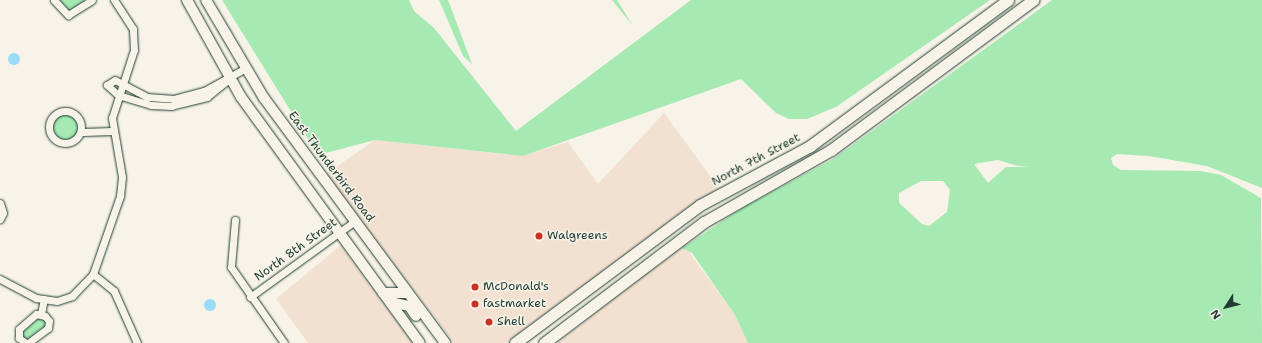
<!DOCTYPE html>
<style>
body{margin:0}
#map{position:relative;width:1262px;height:343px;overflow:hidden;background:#f7f3e8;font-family:"Shantell Sans",sans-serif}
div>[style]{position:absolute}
.built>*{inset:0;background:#f2e1d1}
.green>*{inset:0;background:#a6e9b3}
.round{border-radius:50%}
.water>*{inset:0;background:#99dbfb}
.roads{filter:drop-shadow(0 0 1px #1f3d34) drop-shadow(0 0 1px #1f3d34)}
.minor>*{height:7px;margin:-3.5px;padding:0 3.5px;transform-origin:3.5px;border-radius:3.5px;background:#f7f3e8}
.minor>.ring{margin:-3.5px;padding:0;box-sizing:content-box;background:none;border:7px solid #f7f3e8;border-radius:50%}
.secondary>*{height:10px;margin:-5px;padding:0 5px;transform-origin:5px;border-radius:5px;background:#f7f3e8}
.primary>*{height:11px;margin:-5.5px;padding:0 5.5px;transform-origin:5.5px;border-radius:5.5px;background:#f7f3e8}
.dots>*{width:11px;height:11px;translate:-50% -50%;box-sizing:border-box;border:2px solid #f7f3e8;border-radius:50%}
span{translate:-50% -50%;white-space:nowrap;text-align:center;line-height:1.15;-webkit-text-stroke:3px #f7f3e8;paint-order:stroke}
.street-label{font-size:12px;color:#1f3d34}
.poi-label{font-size:12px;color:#1f3d34}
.left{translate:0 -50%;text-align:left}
.north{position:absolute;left:1206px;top:287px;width:40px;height:40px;-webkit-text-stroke:3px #f7f3e8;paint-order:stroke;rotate:234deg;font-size:11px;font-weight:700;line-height:16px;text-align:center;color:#1f3d34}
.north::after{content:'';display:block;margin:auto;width:14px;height:18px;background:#1f3d34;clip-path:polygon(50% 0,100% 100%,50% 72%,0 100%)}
</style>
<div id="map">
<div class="built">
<div style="clip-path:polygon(664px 113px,719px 188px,507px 343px,454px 343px,326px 174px,375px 140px,522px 156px,568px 142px,598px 184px)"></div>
<div style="clip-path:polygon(683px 244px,735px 315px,748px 343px,557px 343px)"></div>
<div style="clip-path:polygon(341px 245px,413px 343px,308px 343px,276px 299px)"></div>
</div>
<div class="green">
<div style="clip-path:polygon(54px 0,92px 0,73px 14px)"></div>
<div style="clip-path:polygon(222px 0,409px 0,414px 11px,434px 28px,516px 131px,691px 0,990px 0,836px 107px,807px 119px,789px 119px,776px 113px,741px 79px,523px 156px,375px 140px,318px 155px)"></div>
<div style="clip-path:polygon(439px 0,448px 0,472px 64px,463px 56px)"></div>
<div style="clip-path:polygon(612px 0,617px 0,633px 26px)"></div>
<div style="clip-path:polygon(evenodd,1052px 0,1262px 0,1262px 188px,1207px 166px,1149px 156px,1117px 154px,1111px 158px,1113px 165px,1121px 170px,1201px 171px,1221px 175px,1261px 198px,1262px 343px,748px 343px,735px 315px,692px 253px,682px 248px,742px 208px,833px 159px,1052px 0,998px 160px,1018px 166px,1029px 167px,1006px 167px,988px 183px,974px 164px,998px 160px,1052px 0,921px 181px,943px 181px,950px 190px,947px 212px,929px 226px,922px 224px,899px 203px,899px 193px,921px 181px)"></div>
<div class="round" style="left:49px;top:111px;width:32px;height:32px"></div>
<div style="clip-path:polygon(36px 314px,50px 324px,26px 343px,19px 329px)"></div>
</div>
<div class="water">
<div class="round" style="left:8px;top:53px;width:12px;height:12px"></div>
<div class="round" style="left:204px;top:299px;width:12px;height:12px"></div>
</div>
<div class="roads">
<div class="minor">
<div style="left:54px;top:0;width:21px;rotate:47deg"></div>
<div style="left:68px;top:15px;width:28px;rotate:-32deg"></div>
<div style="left:229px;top:79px;width:28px;rotate:141deg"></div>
<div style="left:207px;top:97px;width:36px;rotate:166deg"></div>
<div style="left:172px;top:106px;width:21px;rotate:-177deg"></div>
<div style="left:151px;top:105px;width:34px;rotate:-163deg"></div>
<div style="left:118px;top:95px;width:15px;rotate:-138deg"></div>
<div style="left:107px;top:85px;width:9px;rotate:-32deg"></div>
<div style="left:115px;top:80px;width:36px;rotate:28deg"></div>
<div style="left:147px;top:97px;width:27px;rotate:4deg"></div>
<div style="left:174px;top:99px;width:31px;rotate:-15deg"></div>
<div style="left:204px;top:91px;width:46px;rotate:-28.8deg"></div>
<div class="ring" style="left:49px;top:111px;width:25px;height:25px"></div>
<div style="left:83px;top:132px;width:29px;rotate:-2deg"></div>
<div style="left:0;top:203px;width:10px;rotate:73deg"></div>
<div style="left:3px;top:213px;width:7px;rotate:117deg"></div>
<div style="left:235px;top:220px;width:47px;rotate:94.9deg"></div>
<div style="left:231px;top:267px;width:93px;rotate:55.1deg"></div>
<div style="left:93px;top:274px;width:27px;rotate:39deg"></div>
<div style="left:114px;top:291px;width:57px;rotate:66.1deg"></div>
<div style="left:0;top:279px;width:41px;rotate:27.8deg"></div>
<div style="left:36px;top:298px;width:21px;rotate:8deg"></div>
<div style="left:57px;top:301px;width:16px;rotate:-18deg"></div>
<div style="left:72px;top:296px;width:30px;rotate:-46deg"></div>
<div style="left:93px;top:274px;width:83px;rotate:-70.9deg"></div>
<div style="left:120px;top:196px;width:19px;rotate:-84deg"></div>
<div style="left:122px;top:177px;width:60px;rotate:-99.6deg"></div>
<div style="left:112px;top:118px;width:71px;rotate:-72.1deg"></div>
<div style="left:134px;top:50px;width:21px;rotate:-93deg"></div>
<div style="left:133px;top:29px;width:35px;rotate:-123deg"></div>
<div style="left:250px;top:297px;width:130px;rotate:-35.9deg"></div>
<div style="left:41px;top:314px;width:15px;rotate:-79deg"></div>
<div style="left:26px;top:343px;width:9px;rotate:-144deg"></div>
<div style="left:19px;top:338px;width:9px;rotate:-90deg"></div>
<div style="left:19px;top:329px;width:23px;rotate:-41deg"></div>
<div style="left:36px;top:314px;width:9px;rotate:13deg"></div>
<div style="left:45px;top:316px;width:6px;rotate:51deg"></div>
<div style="left:49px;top:321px;width:7px;rotate:98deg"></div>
<div style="left:48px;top:328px;width:25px;rotate:143deg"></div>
</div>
<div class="secondary">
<div style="left:187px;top:0;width:111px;rotate:60.9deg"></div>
<div style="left:241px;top:97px;width:304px;rotate:54deg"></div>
<div style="left:206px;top:0;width:114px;rotate:59.4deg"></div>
<div style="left:264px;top:98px;width:305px;rotate:53.5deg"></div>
<div style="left:383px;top:293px;width:24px"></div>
<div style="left:390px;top:302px;width:19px;rotate:12deg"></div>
<div style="left:409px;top:306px;width:12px;rotate:55deg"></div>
</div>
<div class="primary">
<div style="left:515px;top:343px;width:231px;rotate:-36.7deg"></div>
<div style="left:700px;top:205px;width:125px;rotate:-28.2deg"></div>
<div style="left:810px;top:146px;width:246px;rotate:-36.4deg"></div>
<div style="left:544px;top:343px;width:201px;rotate:-37.1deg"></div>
<div style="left:704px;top:222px;width:146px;rotate:-29.6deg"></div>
<div style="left:831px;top:150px;width:252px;rotate:-36.6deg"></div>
</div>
</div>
<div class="dots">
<div style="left:539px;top:236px;background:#c8321e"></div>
<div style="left:475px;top:287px;background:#c8321e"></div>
<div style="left:475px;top:304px;background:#c8321e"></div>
<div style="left:489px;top:322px;background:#c8321e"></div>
</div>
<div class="street-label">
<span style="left:756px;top:160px;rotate:-28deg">North 7th Street</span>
<span style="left:331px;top:167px;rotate:53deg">East Thunderbird Road</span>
<span style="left:296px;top:250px;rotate:-36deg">North 8th Street</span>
</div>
<div class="poi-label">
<span class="left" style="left:547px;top:236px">Walgreens</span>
<span class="left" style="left:483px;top:287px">McDonald's</span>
<span class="left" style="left:483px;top:304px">fastmarket</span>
<span class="left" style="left:497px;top:322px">Shell</span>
</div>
<div class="north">N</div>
</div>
